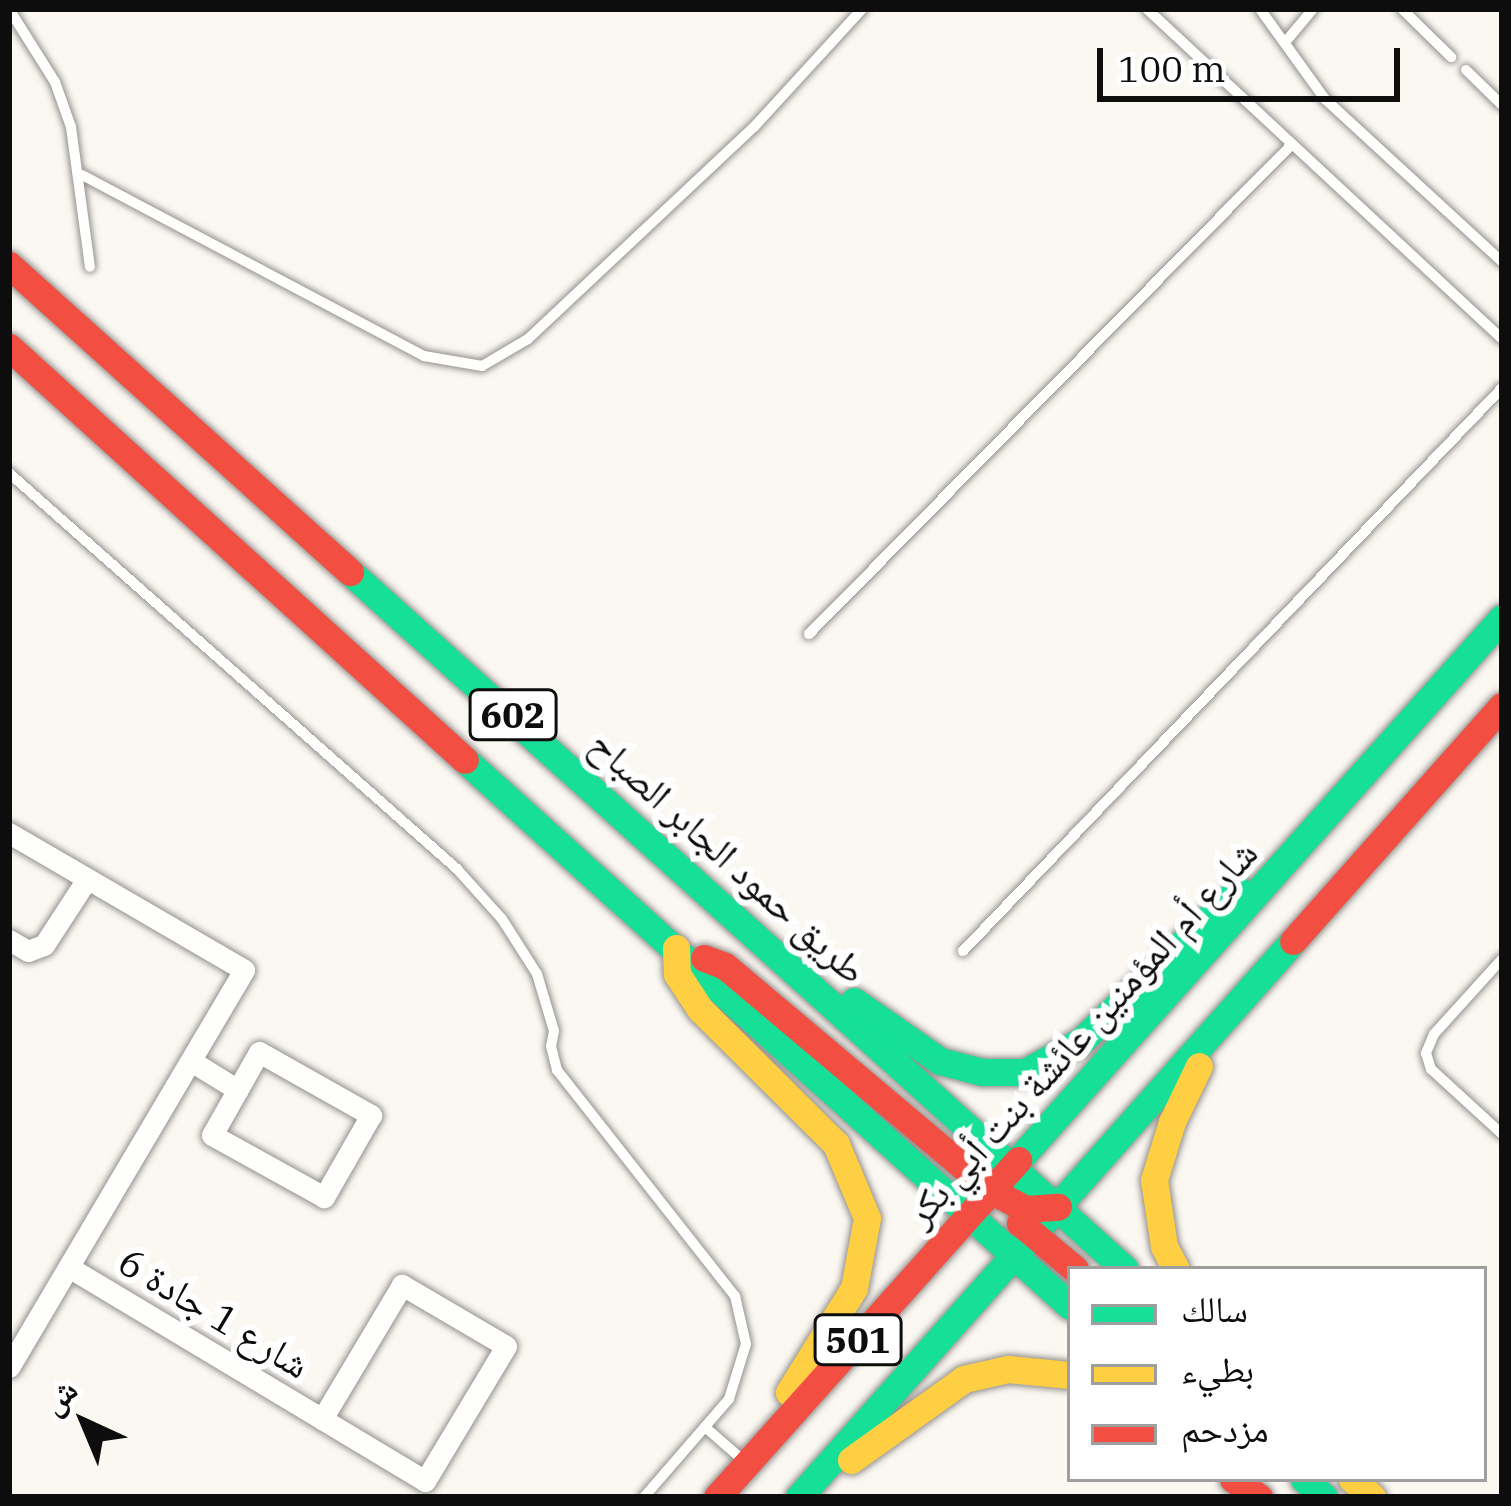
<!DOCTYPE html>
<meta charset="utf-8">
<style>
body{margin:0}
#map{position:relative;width:1511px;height:1506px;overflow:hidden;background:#fbf7f1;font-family:"IBM Plex Serif","Noto Naskh Arabic",serif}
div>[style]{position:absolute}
.roads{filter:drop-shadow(0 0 3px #949290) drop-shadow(0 0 3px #949290)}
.lane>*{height:10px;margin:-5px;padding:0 5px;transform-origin:5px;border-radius:5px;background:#fefefd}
.street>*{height:21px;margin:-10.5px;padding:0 10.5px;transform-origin:10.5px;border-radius:10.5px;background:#fefefd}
.fast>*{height:27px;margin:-13.5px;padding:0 13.5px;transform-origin:13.5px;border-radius:13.5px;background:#16e098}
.slow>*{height:27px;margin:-13.5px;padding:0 13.5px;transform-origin:13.5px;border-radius:13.5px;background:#ffcf43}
.jam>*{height:27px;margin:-13.5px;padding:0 13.5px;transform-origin:13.5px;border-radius:13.5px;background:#f24e42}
span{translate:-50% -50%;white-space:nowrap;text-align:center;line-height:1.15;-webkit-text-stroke:12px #fff;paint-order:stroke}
.shield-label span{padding:3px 9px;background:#fff;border:3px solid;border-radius:9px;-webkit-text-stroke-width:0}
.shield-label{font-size:36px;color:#0d0d0d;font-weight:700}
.street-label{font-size:39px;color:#0d0d0d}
.frame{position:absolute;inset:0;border:12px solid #0d0d0d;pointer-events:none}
.legend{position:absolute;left:1067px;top:1266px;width:420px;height:216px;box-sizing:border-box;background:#fff;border:3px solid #9e9e9e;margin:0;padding:15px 21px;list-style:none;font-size:36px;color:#0d0d0d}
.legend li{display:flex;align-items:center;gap:24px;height:60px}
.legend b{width:60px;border:3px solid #9e9e9e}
.north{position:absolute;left:24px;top:1362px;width:120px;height:120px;-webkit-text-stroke:9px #fff;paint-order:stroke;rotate:316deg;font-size:33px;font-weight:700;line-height:48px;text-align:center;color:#0d0d0d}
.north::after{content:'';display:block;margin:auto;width:42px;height:54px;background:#0d0d0d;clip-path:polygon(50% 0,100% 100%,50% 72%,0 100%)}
.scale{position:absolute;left:1097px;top:48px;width:303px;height:54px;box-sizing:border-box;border:6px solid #0d0d0d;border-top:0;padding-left:15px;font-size:36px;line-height:42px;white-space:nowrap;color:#0d0d0d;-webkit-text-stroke:9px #fff;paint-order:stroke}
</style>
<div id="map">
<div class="roads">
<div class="lane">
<div style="left:9px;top:9px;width:86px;rotate:57.8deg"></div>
<div style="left:55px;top:82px;width:48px;rotate:70.4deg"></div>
<div style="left:71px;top:127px;width:141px;rotate:82.3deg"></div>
<div style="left:1147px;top:9px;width:485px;rotate:42.9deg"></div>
<div style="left:1260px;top:9px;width:111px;rotate:54.2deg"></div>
<div style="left:1325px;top:99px;width:241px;rotate:42.6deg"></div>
<div style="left:1402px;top:9px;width:69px;rotate:44.4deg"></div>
<div style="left:1287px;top:40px;width:40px;rotate:-50deg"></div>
<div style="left:1466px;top:70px;width:50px;rotate:44.2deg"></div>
<div style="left:82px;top:175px;width:387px;rotate:27.9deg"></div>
<div style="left:424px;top:356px;width:59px;rotate:9.8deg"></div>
<div style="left:482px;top:366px;width:53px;rotate:-30.4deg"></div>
<div style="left:528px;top:339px;width:310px;rotate:-43.2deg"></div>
<div style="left:754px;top:127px;width:160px;rotate:-47.5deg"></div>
<div style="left:9px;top:473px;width:598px;rotate:41.47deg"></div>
<div style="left:457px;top:869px;width:67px;rotate:48deg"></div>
<div style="left:502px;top:919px;width:65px;rotate:57.5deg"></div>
<div style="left:537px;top:974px;width:59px;rotate:73.4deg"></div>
<div style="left:554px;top:1031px;width:15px;rotate:101deg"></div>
<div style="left:551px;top:1046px;width:25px;rotate:76deg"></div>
<div style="left:557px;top:1070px;width:288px;rotate:51.8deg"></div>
<div style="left:735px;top:1296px;width:49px;rotate:77.1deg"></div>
<div style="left:746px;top:1344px;width:58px;rotate:107.2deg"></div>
<div style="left:729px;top:1399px;width:130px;rotate:130.9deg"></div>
<div style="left:809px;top:634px;width:687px;rotate:-45.41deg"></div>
<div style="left:963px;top:951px;width:779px;rotate:-46.25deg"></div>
<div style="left:1502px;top:959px;width:101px;rotate:132.2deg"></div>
<div style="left:1434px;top:1034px;width:21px;rotate:113deg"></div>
<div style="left:1426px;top:1053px;width:17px;rotate:73deg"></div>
<div style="left:1431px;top:1069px;width:96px;rotate:42.5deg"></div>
<div style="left:705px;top:1427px;width:52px;rotate:41.1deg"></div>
</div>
<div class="street">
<div style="left:9px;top:833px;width:272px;rotate:30.2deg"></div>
<div style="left:244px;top:970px;width:461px;rotate:120.6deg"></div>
<div style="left:9px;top:940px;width:22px;rotate:30deg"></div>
<div style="left:28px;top:951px;width:17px;rotate:-21deg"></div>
<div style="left:44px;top:945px;width:79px;rotate:-56.9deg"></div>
<div style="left:259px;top:1052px;width:129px;rotate:29.4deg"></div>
<div style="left:371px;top:1115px;width:95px;rotate:119.8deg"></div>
<div style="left:324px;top:1197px;width:128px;rotate:-151deg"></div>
<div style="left:212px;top:1135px;width:95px;rotate:-60.5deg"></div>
<div style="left:191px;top:1061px;width:55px;rotate:31.7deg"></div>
<div style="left:70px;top:1268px;width:294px;rotate:30.9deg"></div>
<div style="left:322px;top:1419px;width:120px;rotate:31deg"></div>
<div style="left:425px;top:1481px;width:157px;rotate:-59deg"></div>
<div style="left:506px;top:1346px;width:121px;rotate:-149.6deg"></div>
<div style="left:402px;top:1285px;width:156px;rotate:120.8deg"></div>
</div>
<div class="fast">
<div style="left:350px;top:572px;width:1042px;rotate:41.97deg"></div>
<div style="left:465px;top:760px;width:815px;rotate:42.07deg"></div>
<div style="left:854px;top:1001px;width:105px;rotate:34.9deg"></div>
<div style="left:940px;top:1061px;width:43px;rotate:14.7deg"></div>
<div style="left:982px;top:1072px;width:43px"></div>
<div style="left:1025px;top:1072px;width:64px;rotate:-29deg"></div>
<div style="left:1081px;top:1041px;width:218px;rotate:-43.9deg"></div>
<div style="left:1018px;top:1160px;width:727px;rotate:-48.24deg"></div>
<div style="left:1304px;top:1479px;width:27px;rotate:42deg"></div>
<div style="left:799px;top:1497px;width:744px;rotate:-48.38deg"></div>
</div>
<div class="slow">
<div style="left:676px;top:948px;width:26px;rotate:88deg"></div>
<div style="left:677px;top:974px;width:42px;rotate:56.7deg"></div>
<div style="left:700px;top:1009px;width:192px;rotate:44.8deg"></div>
<div style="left:836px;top:1144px;width:80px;rotate:67.3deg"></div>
<div style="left:867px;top:1218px;width:71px;rotate:100.5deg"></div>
<div style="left:854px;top:1288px;width:123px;rotate:122deg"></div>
<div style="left:1176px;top:1269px;width:26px;rotate:-118deg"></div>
<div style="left:1164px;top:1246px;width:67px;rotate:-98.6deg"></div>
<div style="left:1154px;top:1180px;width:61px;rotate:-72.8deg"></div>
<div style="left:1172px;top:1122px;width:62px;rotate:-64.3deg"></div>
<div style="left:851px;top:1460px;width:139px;rotate:-35.6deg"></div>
<div style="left:964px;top:1379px;width:45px;rotate:-12.8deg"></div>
<div style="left:1008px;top:1369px;width:62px;rotate:5.5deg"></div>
<div style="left:1352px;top:1479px;width:27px;rotate:42deg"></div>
</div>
<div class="jam">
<div style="left:9px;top:265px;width:459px;rotate:42deg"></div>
<div style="left:9px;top:347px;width:615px;rotate:42.17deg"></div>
<div style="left:1293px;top:941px;width:314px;rotate:-48.4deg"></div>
<div style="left:704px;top:958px;width:22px;rotate:21deg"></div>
<div style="left:725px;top:966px;width:349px;rotate:40.1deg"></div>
<div style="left:992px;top:1191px;width:38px;rotate:28deg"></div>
<div style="left:1026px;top:1209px;width:32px;rotate:-4deg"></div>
<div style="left:1020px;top:1223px;width:72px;rotate:39.9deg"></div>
<div style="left:1233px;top:1479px;width:32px;rotate:35deg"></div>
<div style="left:717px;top:1497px;width:452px;rotate:-48.2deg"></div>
</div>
</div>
<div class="shield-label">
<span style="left:513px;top:715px">602</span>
<span style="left:858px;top:1340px">501</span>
</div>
<div class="street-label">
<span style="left:728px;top:857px;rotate:42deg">طريق حمود الجابر الصباح</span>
<span style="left:1081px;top:1033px;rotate:-48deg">شارع أم المؤمنين عائشة بنت أبي بكر</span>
<span style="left:214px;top:1313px;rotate:31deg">شارع 1 جادة 6</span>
</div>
<div class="frame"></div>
<ul class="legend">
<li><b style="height:15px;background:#16e098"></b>سالك</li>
<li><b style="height:15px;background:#ffcf43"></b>بطيء</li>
<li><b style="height:15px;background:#f24e42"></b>مزدحم</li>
</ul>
<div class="north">ش</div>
<div class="scale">100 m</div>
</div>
